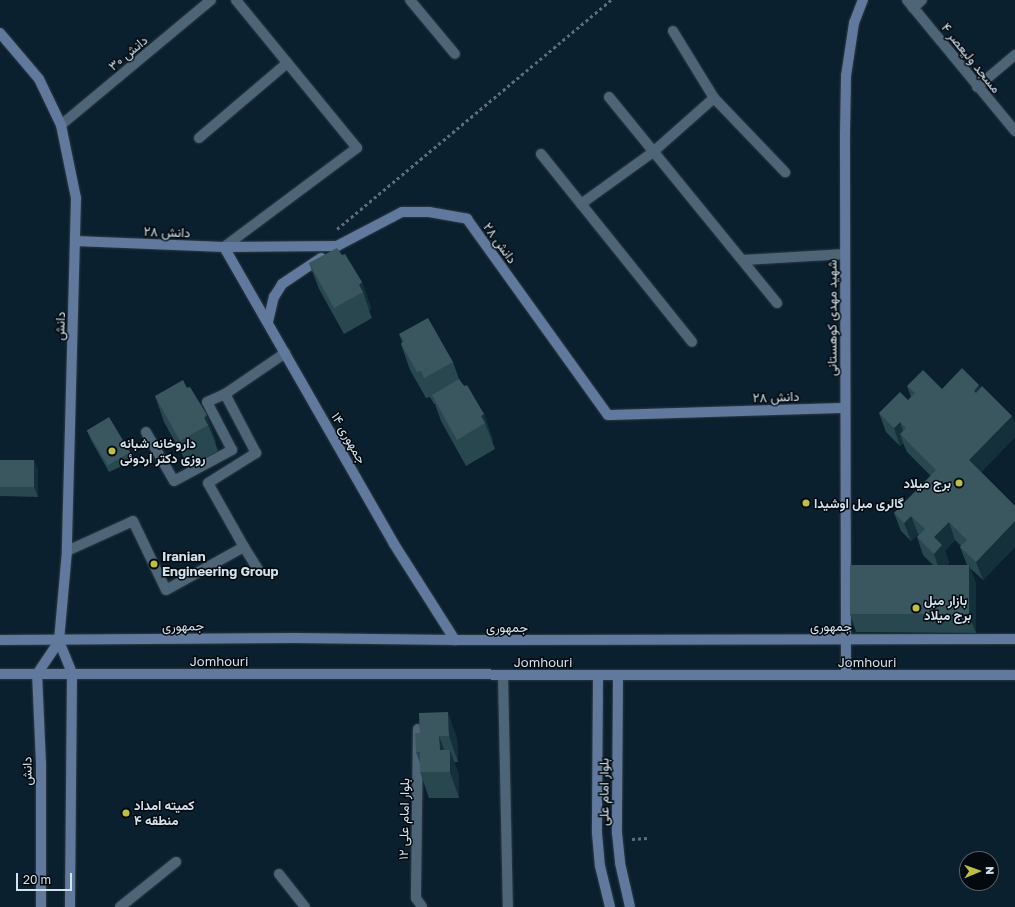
<!DOCTYPE html>
<meta charset="utf-8">
<style>
body{margin:0}
#map{position:relative;width:1015px;height:907px;overflow:hidden;background:#0a202e;font-family:"Golos Text",Vazirmatn,sans-serif}
div>[style]{position:absolute}
.path>*{height:2.5px;margin-top:-1.25px;transform-origin:0;background:repeating-linear-gradient(90deg,#5c6e7b 0 3px,transparent 0 6px)}
.roads{filter:drop-shadow(0 0 1px #2f3945) drop-shadow(0 0 1px #2f3945)}
.street>*{height:10px;margin:-5px;padding:0 5px;transform-origin:5px;border-radius:5px;background:#4e6577}
.secondary>*{height:10px;margin:-5px;padding:0 5px;transform-origin:5px;border-radius:5px;background:#60799c}
.wall>*{inset:0;background:#28474e}
.shaded-wall>*{inset:0;background:#14303a}
.building>*{inset:0;background:#3a575f;transform-origin:0 0}
.dots>*{width:11px;height:11px;translate:-50% -50%;box-sizing:border-box;border:2px solid #02090f;border-radius:50%}
span{translate:-50% -50%;white-space:nowrap;text-align:center;line-height:1.15;-webkit-text-stroke:3px #02090f;paint-order:stroke}
.street-label{font-size:13px;color:#d4e2ec}
.poi-label{font-size:13px;color:#d4e2ec;font-weight:700}
.left{translate:0 -50%;text-align:left}
.right{translate:-100% -50%;text-align:right}
.north{position:absolute;left:959px;top:851px;width:40px;height:40px;box-sizing:border-box;background:#02090f;border:1px solid #566067;border-radius:50%;rotate:88deg;font-size:11px;font-weight:700;line-height:16px;text-align:center;color:#d4e2ec}
.north::after{content:'';display:block;margin:auto;width:14px;height:18px;background:#bebf42;clip-path:polygon(50% 0,100% 100%,50% 72%,0 100%)}
.scale{position:absolute;left:16px;top:873px;width:56px;height:18px;box-sizing:border-box;border:2px solid #d4e2ec;border-top:0;padding-left:5px;font-size:12px;line-height:14px;white-space:nowrap;color:#d4e2ec;-webkit-text-stroke:3px #02090f;paint-order:stroke}
</style>
<div id="map">
<div class="path">
<div style="left:337px;top:229px;width:357px;rotate:-39.9deg"></div>
<div style="left:632px;top:839px;width:15px;rotate:-4deg"></div>
</div>
<div class="roads">
<div class="street">
<div style="left:410px;top:0;width:70px;rotate:50.2deg"></div>
<div style="left:907px;top:0;width:170px;rotate:50.5deg"></div>
<div style="left:913px;top:8px;width:12px;rotate:-42deg"></div>
<div style="left:673px;top:31px;width:79px;rotate:58.5deg"></div>
<div style="left:714px;top:98px;width:103px;rotate:46.2deg"></div>
<div style="left:977px;top:87px;width:50px;rotate:-40.1deg"></div>
<div style="left:609px;top:97px;width:266px;rotate:50.8deg"></div>
<div style="left:61px;top:125px;width:195px;rotate:-39.8deg"></div>
<div style="left:199px;top:138px;width:116px;rotate:-40.4deg"></div>
<div style="left:541px;top:154px;width:241px;rotate:51.2deg"></div>
<div style="left:581px;top:204px;width:89px;rotate:-35.8deg"></div>
<div style="left:653px;top:152px;width:81px;rotate:-41.5deg"></div>
<div style="left:224px;top:247px;width:166px;rotate:-36.7deg"></div>
<div style="left:357px;top:148px;width:191px;rotate:-129.3deg"></div>
<div style="left:744px;top:260px;width:101px;rotate:-3.4deg"></div>
<div style="left:146px;top:432px;width:56px;rotate:60.3deg"></div>
<div style="left:174px;top:481px;width:66px;rotate:-28.1deg"></div>
<div style="left:232px;top:450px;width:54px;rotate:-117.5deg"></div>
<div style="left:207px;top:402px;width:20px;rotate:-24deg"></div>
<div style="left:67px;top:551px;width:72px;rotate:-24.4deg"></div>
<div style="left:133px;top:521px;width:76px;rotate:64.4deg"></div>
<div style="left:166px;top:590px;width:89px;rotate:-28.9deg"></div>
<div style="left:259px;top:571px;width:28px;rotate:-122deg"></div>
<div style="left:244px;top:547px;width:73px;rotate:-119.4deg"></div>
<div style="left:208px;top:483px;width:57px;rotate:-32deg"></div>
<div style="left:256px;top:453px;width:67px;rotate:-117.7deg"></div>
<div style="left:225px;top:394px;width:73px;rotate:-34.3deg"></div>
<div style="left:503px;top:675px;width:232px;rotate:88.8deg"></div>
<div style="left:418px;top:729px;width:169px;rotate:90.7deg"></div>
<div style="left:416px;top:898px;width:11px;rotate:56deg"></div>
<div style="left:279px;top:874px;width:42px;rotate:51.8deg"></div>
<div style="left:120px;top:907px;width:72px;rotate:-38.8deg"></div>
</div>
<div class="secondary">
<div style="left:0;top:33px;width:60px;rotate:49.7deg"></div>
<div style="left:39px;top:79px;width:51px;rotate:64.4deg"></div>
<div style="left:61px;top:125px;width:75px;rotate:78.4deg"></div>
<div style="left:76px;top:198px;width:353px;rotate:91.5deg"></div>
<div style="left:67px;top:551px;width:90px;rotate:95.1deg"></div>
<div style="left:59px;top:641px;width:35px;rotate:68deg"></div>
<div style="left:72px;top:674px;width:233px;rotate:90.5deg"></div>
<div style="left:75px;top:241px;width:149px;rotate:2.3deg"></div>
<div style="left:224px;top:247px;width:113px;rotate:-0.5deg"></div>
<div style="left:337px;top:246px;width:73px;rotate:-27.6deg"></div>
<div style="left:402px;top:212px;width:27px"></div>
<div style="left:429px;top:212px;width:39px;rotate:10deg"></div>
<div style="left:467px;top:219px;width:241px;rotate:54.3deg"></div>
<div style="left:608px;top:415px;width:236px;rotate:-1.7deg"></div>
<div style="left:224px;top:247px;width:342px;rotate:60.2deg"></div>
<div style="left:394px;top:544px;width:114px;rotate:57.6deg"></div>
<div style="left:268px;top:322px;width:26px;rotate:-77deg"></div>
<div style="left:274px;top:297px;width:15px;rotate:-58deg"></div>
<div style="left:282px;top:284px;width:47px;rotate:-33.7deg"></div>
<div style="left:0;top:640px;width:294px;rotate:-0.4deg"></div>
<div style="left:294px;top:638px;width:161px;rotate:0.7deg"></div>
<div style="left:455px;top:640px;width:560px;rotate:-0.1deg"></div>
<div style="left:0;top:674px;width:1015px;rotate:0.06deg"></div>
<div style="left:598px;top:675px;width:158px;rotate:90.4deg"></div>
<div style="left:597px;top:833px;width:33px;rotate:85deg"></div>
<div style="left:600px;top:866px;width:42px;rotate:76.3deg"></div>
<div style="left:618px;top:675px;width:158px;rotate:90.4deg"></div>
<div style="left:617px;top:833px;width:30px;rotate:84deg"></div>
<div style="left:620px;top:863px;width:45px;rotate:77.2deg"></div>
<div style="left:846px;top:675px;width:541px;rotate:-90.11deg"></div>
<div style="left:845px;top:134px;width:58px;rotate:-89deg"></div>
<div style="left:846px;top:76px;width:54px;rotate:-81.4deg"></div>
<div style="left:854px;top:23px;width:25px;rotate:-69deg"></div>
<div style="left:41px;top:907px;width:143px;rotate:-90deg"></div>
<div style="left:41px;top:764px;width:90px;rotate:-92.5deg"></div>
<div style="left:37px;top:674px;width:40px;rotate:-56deg"></div>
</div>
</div>
<div class="wall">
<div style="clip-path:polygon(342px 255px,362px 282px,371px 308px,369px 310px,372px 318px,344px 334px,319px 289px,309px 263px)"></div>
<div style="clip-path:polygon(399px 334px,453px 362px,459px 379px,484px 414px,493px 440px,492px 441px,495px 449px,466px 466px,441px 421px,435px 404px,434px 404px,430px 397px,426px 398px,410px 370px,401px 344px,402px 342px)"></div>
<div style="clip-path:polygon(evenodd,979px 385px,980px 388px,1012px 416px,1015px 425px,1015px 437px,981px 472px,1015px 506px,1015px 547px,983px 580px,970px 568px,976px 584px,976px 633px,856px 632px,850px 614px,933px 565px,923px 555px,917px 537px,919px 534px,918px 534px,911px 541px,901px 531px,894px 513px,931px 476px,907px 452px,903px 443px,900px 446px,886px 432px,879px 413px,908px 400px,911px 397px,907px 386px,942px 389px,979px 385px,955px 540px,961px 546px,960px 547px,967px 565px,947px 565px,949px 563px,945px 551px,955px 540px)"></div>
<div style="clip-path:polygon(190px 387px,216px 441px,215px 442px,218px 451px,189px 467px,164px 422px,155px 396px)"></div>
<div style="clip-path:polygon(87px 430px,130px 452px,133px 461px,109px 472px,91px 440px)"></div>
<div style="clip-path:polygon(0 460px,38px 470px,38px 497px,0 496px)"></div>
<div style="clip-path:polygon(419px 713px,457px 738px,458px 762px,454px 762px,459px 775px,459px 798px,429px 798px,420px 772px,420px 763px,416px 752px,420px 733px)"></div>
</div>
<div class="shaded-wall">
<div style="clip-path:polygon(362px 282px,371px 308px,369px 310px,363px 292px,359px 285px)"></div>
<div style="clip-path:polygon(979px 385px,985px 404px,974px 391px)"></div>
<div style="clip-path:polygon(484px 414px,493px 440px,492px 441px,485px 423px,481px 416px)"></div>
<div style="clip-path:polygon(207px 415px,216px 441px,215px 442px,208px 425px,204px 418px)"></div>
<div style="clip-path:polygon(1012px 416px,1015px 425px,1015px 437px,975px 479px,969px 460px)"></div>
<div style="clip-path:polygon(900px 422px,906px 440px,900px 434px,903px 443px,900px 446px,894px 428px)"></div>
<div style="clip-path:polygon(34px 460px,38px 470px,38px 497px,34px 487px)"></div>
<div style="clip-path:polygon(911px 516px,918px 534px,911px 541px,904px 523px)"></div>
<div style="clip-path:polygon(1015px 521px,1015px 547px,983px 580px,976px 562px)"></div>
<div style="clip-path:polygon(949px 522px,955px 540px,945px 551px,949px 563px,940px 572px,934px 554px,934px 537px)"></div>
<div style="clip-path:polygon(969px 565px,976px 584px,976px 633px,969px 615px)"></div>
<div style="clip-path:polygon(448px 712px,457px 738px,458px 762px,449px 736px)"></div>
<div style="clip-path:polygon(439px 736px,449px 762px,440px 750px)"></div>
<div style="clip-path:polygon(450px 750px,459px 775px,459px 798px,450px 772px)"></div>
</div>
<div class="building">
<div style="clip-path:polygon(337px 248px,342px 255px,345px 254px,362px 282px,359px 285px,363px 292px,334px 308px,309px 263px)"></div>
<div style="clip-path:polygon(428px 318px,453px 362px,424px 378px,421px 371px,417px 372px,401px 344px,404px 341px,399px 334px)"></div>
<div style="clip-path:polygon(962px 368px,979px 385px,974px 391px,976px 393px,982px 386px,1012px 416px,969px 460px,1015px 506px,1015px 521px,976px 562px,960px 547px,967px 540px,949px 522px,934px 537px,942px 545px,934px 554px,917px 537px,925px 529px,911px 516px,904px 523px,894px 513px,936px 470px,900px 434px,906px 428px,900px 422px,894px 428px,879px 413px,900px 392px,908px 400px,915px 393px,907px 386px,923px 370px,942px 389px)"></div>
<div style="clip-path:polygon(459px 379px,464px 386px,467px 385px,484px 414px,481px 416px,485px 423px,457px 440px,432px 395px)"></div>
<div style="clip-path:polygon(183px 380px,187px 388px,190px 387px,207px 415px,204px 418px,208px 425px,180px 441px,155px 396px)"></div>
<div style="left:109px;top:417px;width:41px;height:26px;rotate:59deg"></div>
<div style="left:0;top:460px;width:34px;height:27px"></div>
<div style="left:850px;top:565px;width:119px;height:49px"></div>
<div style="clip-path:polygon(448px 712px,449px 736px,439px 736px,440px 750px,450px 750px,450px 772px,420px 772px,420px 752px,416px 752px,415px 733px,420px 733px,419px 713px)"></div>
</div>
<div class="dots">
<div style="left:112px;top:451px;background:#bebf42"></div>
<div style="left:959px;top:483px;background:#bebf42"></div>
<div style="left:806px;top:503px;background:#bebf42"></div>
<div style="left:154px;top:564px;background:#bebf42"></div>
<div style="left:916px;top:608px;background:#bebf42"></div>
<div style="left:126px;top:813px;background:#bebf42"></div>
</div>
<div class="street-label">
<span style="left:128px;top:53px;rotate:-40deg">دانش ۳۰</span>
<span style="left:971px;top:58px;rotate:51deg">مسجد ولیعصر ۴</span>
<span style="left:167px;top:232px;rotate:2deg">دانش ۲۸</span>
<span style="left:500px;top:243px;rotate:54deg">دانش ۲۸</span>
<span style="left:832px;top:318px;rotate:-90deg">شهید مهدی کوهستانی</span>
<span style="left:60px;top:326px;rotate:-88deg">دانش</span>
<span style="left:776px;top:397px;rotate:-2deg">دانش ۲۸</span>
<span style="left:349px;top:438px;rotate:60deg">جمهوری ۱۴</span>
<span style="left:183px;top:626px;rotate:-1deg">جمهوری</span>
<span style="left:831px;top:626px">جمهوری</span>
<span style="left:507px;top:627px">جمهوری</span>
<span style="left:219px;top:661px">Jomhouri</span>
<span style="left:543px;top:662px">Jomhouri</span>
<span style="left:867px;top:662px">Jomhouri</span>
<span style="left:27px;top:771px;rotate:-91deg">دانش</span>
<span style="left:604px;top:792px;rotate:-90deg">بلوار امام علی</span>
<span style="left:404px;top:819px;rotate:-89deg">بلوار امام علی ۱۲</span>
</div>
<div class="poi-label">
<span class="left" style="left:120px;top:451px">داروخانه شبانه<br>روزی دکتر اردوئی</span>
<span class="right" style="left:951px;top:483px">برج میلاد</span>
<span class="left" style="left:814px;top:503px">گالری مبل اوشیدا</span>
<span class="left" style="left:162px;top:564px">Iranian<br>Engineering Group</span>
<span class="left" style="left:924px;top:608px">بازار مبل<br>برج میلاد</span>
<span class="left" style="left:134px;top:813px">کمیته امداد<br>منطقه ۴</span>
</div>
<div class="north">N</div>
<div class="scale">20 m</div>
</div>
